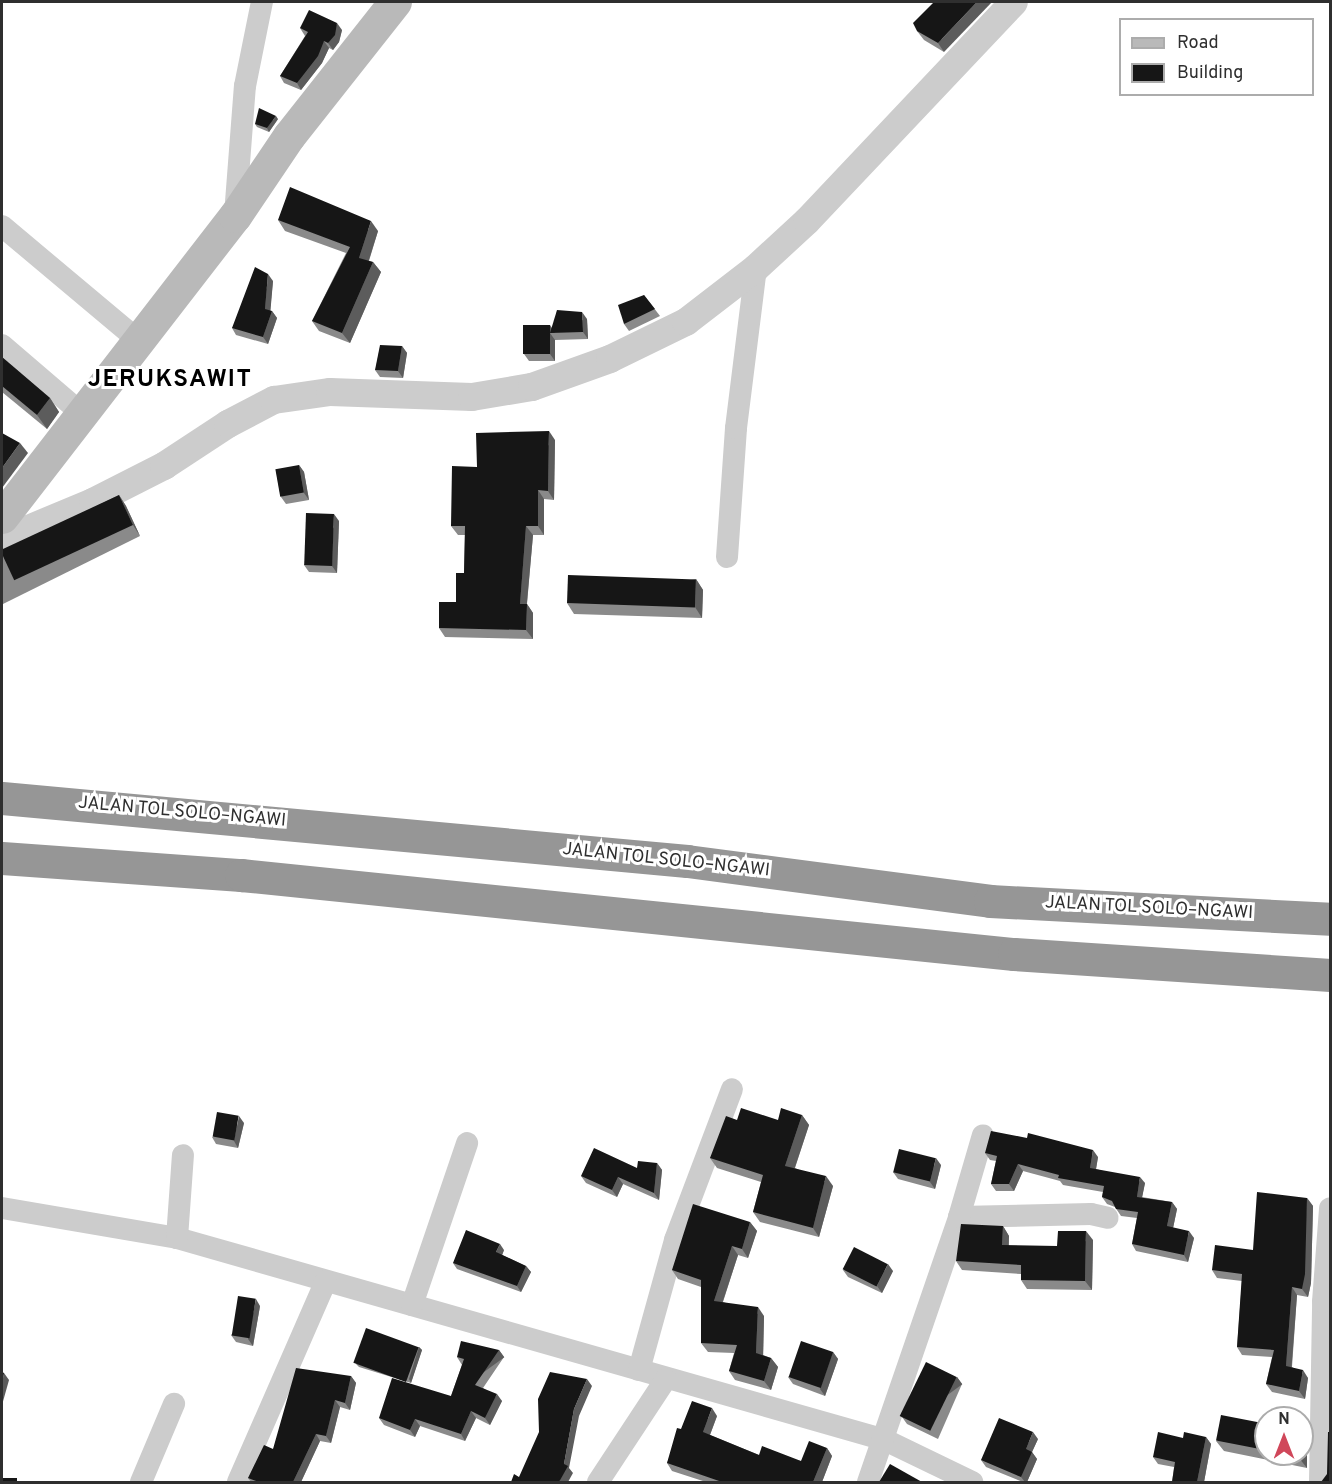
<!DOCTYPE html>
<meta charset="utf-8">
<style>
body{margin:0}
#map{position:relative;width:1332px;height:1484px;overflow:hidden;background:#fff;font-family:Overpass,sans-serif}
div>[style]{position:absolute}
.minor>*{height:22px;margin:-11px;padding:0 11px;transform-origin:11px;border-radius:11px;background:#ccc}
.tertiary>*{height:28px;margin:-14px;padding:0 14px;transform-origin:14px;border-radius:14px;background:#ccc}
.secondary>*{height:33px;margin:-16.5px;padding:0 16.5px;transform-origin:16.5px;border-radius:16.5px;background:#b9b9b9}
.motorway>*{height:33px;margin:-16.5px;padding:0 16.5px;transform-origin:16.5px;border-radius:16.5px;background:#969696}
.wall>*{inset:0;background:#8a8a8a}
.shaded-wall>*{inset:0;background:#5c5c5c;transform-origin:0 0}
.building>*{inset:0;background:#161616;transform-origin:0 0}
span{translate:-50% -50%;white-space:nowrap;text-align:center;line-height:1.15;-webkit-text-stroke:6px #fff;paint-order:stroke}
.street-label{font-size:18px;color:#2f2f2f}
.district-label{font-size:24px;color:#000;font-weight:700;letter-spacing:1.5px}
.frame{position:absolute;inset:0;border:3px solid #2f2f2f;pointer-events:none}
.legend{position:absolute;left:1119px;top:18px;width:195px;height:78px;box-sizing:border-box;background:#fff;border:2px solid #acacac;margin:0;padding:8px 10px;list-style:none;font-size:18px;color:#2f2f2f}
.legend li{display:flex;align-items:center;gap:12px;height:30px}
.legend b{width:30px;border:2px solid #acacac}
.north{position:absolute;left:1254px;top:1406px;width:60px;height:60px;box-sizing:border-box;background:#fff;border:2px solid #acacac;border-radius:50%;rotate:0deg;font-size:16px;font-weight:700;line-height:24px;text-align:center;color:#2f2f2f}
.north::after{content:'';display:block;margin:auto;width:21px;height:27px;background:#d0475a;clip-path:polygon(50% 0,100% 100%,50% 72%,0 100%)}
</style>
<div id="map">
<div class="minor">
<div style="left:235px;top:215px;width:129px;rotate:-85.6deg"></div>
<div style="left:245px;top:86px;width:86px;rotate:-78.6deg"></div>
<div style="left:2px;top:226px;width:177px;rotate:40deg"></div>
<div style="left:2px;top:345px;width:103px;rotate:40.7deg"></div>
<div style="left:727px;top:557px;width:129px;rotate:-86deg"></div>
<div style="left:736px;top:428px;width:161px;rotate:-82.9deg"></div>
<div style="left:2px;top:1208px;width:178px;rotate:9.7deg"></div>
<div style="left:177px;top:1238px;width:736px;rotate:15.92deg"></div>
<div style="left:885px;top:1440px;width:97px;rotate:25.8deg"></div>
<div style="left:959px;top:1217px;width:132px;rotate:-1.3deg"></div>
<div style="left:1091px;top:1214px;width:17px;rotate:13deg"></div>
<div style="left:177px;top:1238px;width:83px;rotate:-85.9deg"></div>
<div style="left:412px;top:1305px;width:171px;rotate:-71.2deg"></div>
<div style="left:639px;top:1370px;width:135px;rotate:-74.5deg"></div>
<div style="left:675px;top:1240px;width:161px;rotate:-69.3deg"></div>
<div style="left:141px;top:1482px;width:85px;rotate:-67.1deg"></div>
<div style="left:238px;top:1482px;width:219px;rotate:-66.4deg"></div>
<div style="left:598px;top:1482px;width:123px;rotate:-56.6deg"></div>
<div style="left:868px;top:1482px;width:280px;rotate:-71deg"></div>
<div style="left:959px;top:1217px;width:85px;rotate:-73.7deg"></div>
<div style="left:1320px;top:1482px;width:180px;rotate:-89deg"></div>
<div style="left:1323px;top:1302px;width:94px;rotate:-85.7deg"></div>
</div>
<div class="tertiary">
<div style="left:2px;top:540px;width:99px;rotate:-22.7deg"></div>
<div style="left:93px;top:502px;width:80px;rotate:-26.9deg"></div>
<div style="left:164px;top:466px;width:77px;rotate:-33.3deg"></div>
<div style="left:228px;top:424px;width:52px;rotate:-27.6deg"></div>
<div style="left:274px;top:400px;width:57px;rotate:-8.1deg"></div>
<div style="left:330px;top:392px;width:142px;rotate:2deg"></div>
<div style="left:472px;top:397px;width:61px;rotate:-9.5deg"></div>
<div style="left:532px;top:387px;width:83px;rotate:-19.7deg"></div>
<div style="left:610px;top:359px;width:85px;rotate:-26deg"></div>
<div style="left:686px;top:322px;width:88px;rotate:-37.6deg"></div>
<div style="left:756px;top:268px;width:69px;rotate:-42.7deg"></div>
<div style="left:807px;top:221px;width:301px;rotate:-46.6deg"></div>
</div>
<div class="secondary">
<div style="left:2px;top:517px;width:381px;rotate:-52.3deg"></div>
<div style="left:235px;top:216px;width:97px;rotate:-56deg"></div>
<div style="left:289px;top:136px;width:171px;rotate:-51.7deg"></div>
</div>
<div class="motorway">
<div style="left:2px;top:798px;width:688px;rotate:5.25deg"></div>
<div style="left:687px;top:861px;width:306px;rotate:7.5deg"></div>
<div style="left:990px;top:901px;width:340px;rotate:3deg"></div>
<div style="left:2px;top:858px;width:240px;rotate:4.1deg"></div>
<div style="left:241px;top:875px;width:777px;rotate:5.84deg"></div>
<div style="left:1014px;top:954px;width:317px;rotate:3.8deg"></div>
</div>
<div class="wall">
<div style="clip-path:polygon(934px 2px,944px 52px,924px 40px,917px 31px)"></div>
<div style="clip-path:polygon(300px 28px,342px 30px,339px 42px,333px 50px,329px 48px,322px 63px,301px 90px,284px 83px,280px 76px,305px 36px)"></div>
<div style="clip-path:polygon(278px 119px,269px 132px,257px 127px,255px 124px)"></div>
<div style="clip-path:polygon(278px 220px,378px 231px,369px 261px,373px 262px,381px 272px,350px 343px,319px 331px,312px 321px,346px 253px,285px 231px)"></div>
<div style="clip-path:polygon(273px 281px,270px 311px,272px 311px,277px 318px,268px 344px,236px 335px,232px 328px)"></div>
<div style="clip-path:polygon(644px 295px,660px 316px,629px 331px,624px 324px)"></div>
<div style="clip-path:polygon(587px 319px,588px 339px,555px 340px,555px 361px,529px 361px,524px 354px,552px 328px)"></div>
<div style="clip-path:polygon(402px 346px,407px 353px,403px 378px,380px 377px,375px 370px)"></div>
<div style="clip-path:polygon(2px 357px,50px 398px,59px 412px,47px 429px,2px 392px)"></div>
<div style="clip-path:polygon(555px 440px,554px 500px,544px 499px,544px 535px,533px 535px,527px 604px,533px 613px,533px 639px,445px 637px,439px 628px,456px 602px,464px 573px,465px 535px,458px 535px,451px 526px)"></div>
<div style="clip-path:polygon(299px 465px,304px 472px,309px 500px,286px 504px,281px 497px)"></div>
<div style="clip-path:polygon(119px 495px,126px 506px,140px 536px,3px 604px,2px 602px,2px 553px)"></div>
<div style="clip-path:polygon(339px 521px,337px 573px,309px 572px,304px 565px)"></div>
<div style="clip-path:polygon(696px 579px,703px 590px,702px 618px,574px 614px,567px 603px)"></div>
<div style="clip-path:polygon(802px 1115px,809px 1125px,795px 1168px,833px 1186px,819px 1237px,760px 1222px,753px 1212px,761px 1182px,717px 1168px,710px 1158px,737px 1120px,778px 1120px)"></div>
<div style="clip-path:polygon(244px 1123px,238px 1148px,216px 1144px,212px 1137px)"></div>
<div style="clip-path:polygon(985px 1153px,1098px 1157px,1096px 1169px,1145px 1183px,1142px 1197px,1172px 1202px,1177px 1209px,1173px 1228px,1194px 1238px,1188px 1262px,1136px 1251px,1132px 1244px,1137px 1218px,1121px 1216px,1115px 1207px,1107px 1204px,1102px 1197px,1103px 1192px,1063px 1185px,1060px 1181px,1023px 1171px,1014px 1191px,996px 1191px,991px 1184px,996px 1161px,990px 1160px)"></div>
<div style="clip-path:polygon(657px 1163px,662px 1170px,659px 1200px,623px 1184px,617px 1197px,586px 1183px,581px 1176px,637px 1168px)"></div>
<div style="clip-path:polygon(941px 1165px,935px 1189px,898px 1179px,893px 1172px)"></div>
<div style="clip-path:polygon(1307px 1198px,1313px 1206px,1311px 1283px,1308px 1297px,1297px 1295px,1292px 1367px,1308px 1378px,1305px 1399px,1272px 1392px,1266px 1384px,1272px 1357px,1242px 1355px,1237px 1347px,1242px 1281px,1217px 1278px,1212px 1270px,1253px 1250px)"></div>
<div style="clip-path:polygon(750px 1222px,757px 1231px,748px 1258px,738px 1255px,723px 1302px,764px 1316px,763px 1355px,771px 1358px,778px 1367px,771px 1390px,735px 1380px,729px 1371px,734px 1353px,708px 1352px,701px 1343px,701px 1287px,678px 1279px,672px 1270px)"></div>
<div style="clip-path:polygon(1003px 1226px,1009px 1236px,1009px 1246px,1057px 1246px,1093px 1240px,1092px 1290px,1027px 1289px,1021px 1280px,1021px 1274px,962px 1270px,956px 1261px)"></div>
<div style="clip-path:polygon(504px 1250px,502px 1255px,526px 1266px,531px 1272px,521px 1292px,457px 1269px,453px 1263px)"></div>
<div style="clip-path:polygon(843px 1270px,893px 1271px,882px 1293px,848px 1277px)"></div>
<div style="clip-path:polygon(260px 1306px,253px 1346px,236px 1342px,231px 1335px)"></div>
<div style="clip-path:polygon(419px 1347px,422px 1350px,411px 1383px,359px 1367px,356px 1364px)"></div>
<div style="clip-path:polygon(499px 1350px,504px 1357px,483px 1388px,502px 1401px,490px 1425px,476px 1418px,465px 1441px,420px 1426px,415px 1437px,384px 1425px,379px 1418px,451px 1396px,462px 1365px,457px 1357px)"></div>
<div style="clip-path:polygon(833px 1352px,838px 1359px,825px 1396px,793px 1384px,788px 1377px)"></div>
<div style="clip-path:polygon(351px 1376px,356px 1383px,350px 1410px,340px 1407px,331px 1443px,320px 1441px,301px 1482px,251px 1482px,248px 1478px,273px 1449px)"></div>
<div style="clip-path:polygon(957px 1377px,962px 1384px,938px 1439px,907px 1424px,902px 1417px)"></div>
<div style="clip-path:polygon(717px 1416px,710px 1435px,759px 1455px,801px 1461px,827px 1448px,832px 1456px,822px 1482px,706px 1482px,672px 1471px,667px 1463px,681px 1429px)"></div>
<div style="clip-path:polygon(1266px 1424px,1266px 1454px,1302px 1454px,1307px 1442px,1307px 1468px,1224px 1451px,1216px 1441px)"></div>
<div style="clip-path:polygon(1206px 1437px,1211px 1444px,1204px 1482px,1172px 1482px,1174px 1467px,1158px 1464px,1153px 1457px,1183px 1438px)"></div>
<div style="clip-path:polygon(1038px 1439px,1032px 1452px,1037px 1459px,1027px 1482px,1023px 1482px,986px 1467px,981px 1460px)"></div>
</div>
<div class="shaded-wall">
<div style="clip-path:polygon(977px 2px,992px 2px,944px 52px,938px 43px)"></div>
<div style="clip-path:polygon(337px 23px,342px 30px,339px 42px,333px 50px,328px 43px)"></div>
<div style="clip-path:polygon(324px 41px,329px 48px,322px 63px,301px 90px,297px 83px)"></div>
<div style="clip-path:polygon(276px 116px,278px 119px,269px 132px,267px 128px)"></div>
<div style="clip-path:polygon(371px 221px,378px 231px,366px 269px,359px 258px)"></div>
<div style="clip-path:polygon(373px 262px,381px 272px,350px 343px,342px 333px)"></div>
<div style="clip-path:polygon(268px 274px,273px 281px,270px 316px,265px 309px)"></div>
<div style="clip-path:polygon(272px 311px,277px 318px,268px 344px,263px 337px)"></div>
<div style="clip-path:polygon(582px 312px,587px 319px,588px 339px,583px 332px)"></div>
<div style="clip-path:polygon(550px 325px,555px 333px,550px 333px,555px 340px,555px 361px,550px 354px)"></div>
<div style="clip-path:polygon(402px 346px,407px 353px,403px 378px,398px 371px)"></div>
<div style="clip-path:polygon(50px 398px,59px 412px,47px 429px,37px 415px)"></div>
<div style="clip-path:polygon(549px 431px,555px 440px,554px 500px,548px 491px)"></div>
<div style="clip-path:polygon(20px 443px,28px 453px,2px 488px,2px 468px)"></div>
<div style="clip-path:polygon(299px 465px,304px 472px,309px 500px,304px 493px)"></div>
<div style="clip-path:polygon(538px 490px,544px 499px,544px 535px,538px 526px)"></div>
<div style="clip-path:polygon(119px 495px,126px 506px,140px 536px,133px 525px)"></div>
<div style="clip-path:polygon(334px 514px,339px 521px,337px 573px,332px 566px)"></div>
<div style="clip-path:polygon(526px 526px,533px 535px,526px 613px,520px 604px)"></div>
<div style="clip-path:polygon(696px 579px,703px 590px,702px 618px,695px 607px)"></div>
<div style="clip-path:polygon(527px 604px,533px 613px,533px 639px,526px 630px)"></div>
<div style="clip-path:polygon(802px 1115px,809px 1125px,792px 1176px,785px 1166px)"></div>
<div style="clip-path:polygon(239px 1116px,244px 1123px,238px 1148px,234px 1141px)"></div>
<div style="clip-path:polygon(1093px 1150px,1098px 1157px,1095px 1175px,1090px 1168px)"></div>
<div style="clip-path:polygon(936px 1158px,941px 1165px,935px 1189px,930px 1182px)"></div>
<div style="clip-path:polygon(657px 1163px,662px 1170px,659px 1200px,654px 1193px)"></div>
<div style="clip-path:polygon(1018px 1164px,1023px 1171px,1014px 1191px,1009px 1184px)"></div>
<div style="clip-path:polygon(826px 1176px,833px 1186px,819px 1237px,813px 1228px)"></div>
<div style="clip-path:polygon(618px 1177px,623px 1184px,617px 1197px,612px 1190px)"></div>
<div style="clip-path:polygon(1140px 1177px,1145px 1183px,1141px 1203px,1137px 1197px)"></div>
<div style="clip-path:polygon(1307px 1198px,1313px 1206px,1311px 1283px,1308px 1297px,1302px 1289px)"></div>
<div style="clip-path:polygon(1172px 1202px,1177px 1209px,1172px 1233px,1167px 1226px)"></div>
<div style="clip-path:polygon(750px 1222px,757px 1231px,748px 1258px,742px 1249px)"></div>
<div style="clip-path:polygon(1003px 1226px,1009px 1236px,1008px 1254px,1002px 1245px)"></div>
<div style="clip-path:polygon(1086px 1231px,1093px 1240px,1092px 1290px,1085px 1281px)"></div>
<div style="clip-path:polygon(1189px 1231px,1194px 1238px,1188px 1262px,1184px 1255px)"></div>
<div style="clip-path:polygon(500px 1244px,504px 1250px,501px 1258px,496px 1252px)"></div>
<div style="clip-path:polygon(732px 1246px,738px 1255px,720px 1310px,714px 1301px)"></div>
<div style="clip-path:polygon(888px 1264px,893px 1271px,882px 1293px,877px 1286px)"></div>
<div style="clip-path:polygon(526px 1266px,531px 1272px,521px 1292px,517px 1286px)"></div>
<div style="clip-path:polygon(1292px 1287px,1297px 1295px,1291px 1374px,1286px 1366px)"></div>
<div style="clip-path:polygon(256px 1299px,260px 1306px,253px 1346px,248px 1339px)"></div>
<div style="clip-path:polygon(758px 1307px,764px 1316px,763px 1362px,756px 1353px)"></div>
<div style="clip-path:polygon(419px 1347px,422px 1350px,411px 1383px,409px 1379px)"></div>
<div style="left:499px;top:1350px;width:9px;height:42px;rotate:54deg"></div>
<div style="clip-path:polygon(833px 1352px,838px 1359px,825px 1396px,820px 1389px)"></div>
<div style="clip-path:polygon(771px 1358px,778px 1367px,771px 1390px,764px 1381px)"></div>
<div style="clip-path:polygon(1303px 1370px,1308px 1378px,1305px 1399px,1299px 1391px)"></div>
<div style="clip-path:polygon(4px 1373px,9px 1380px,2px 1405px,2px 1383px)"></div>
<div style="clip-path:polygon(351px 1376px,356px 1383px,350px 1410px,345px 1403px)"></div>
<div style="left:957px;top:1377px;width:9px;height:60px;rotate:54deg"></div>
<div style="clip-path:polygon(587px 1379px,592px 1386px,579px 1416px,569px 1468px,573px 1473px,568px 1482px,559px 1482px,564px 1464px,574px 1409px)"></div>
<div style="clip-path:polygon(497px 1394px,502px 1401px,490px 1425px,485px 1418px)"></div>
<div style="clip-path:polygon(335px 1400px,340px 1407px,331px 1443px,326px 1436px)"></div>
<div style="clip-path:polygon(712px 1408px,717px 1416px,708px 1440px,703px 1432px)"></div>
<div style="clip-path:polygon(471px 1411px,476px 1418px,465px 1441px,461px 1434px)"></div>
<div style="clip-path:polygon(415px 1419px,420px 1426px,415px 1437px,410px 1430px)"></div>
<div style="clip-path:polygon(1033px 1432px,1038px 1439px,1032px 1452px,1037px 1459px,1027px 1482px,1025px 1482px,1021px 1477px,1026px 1449px)"></div>
<div style="clip-path:polygon(316px 1434px,320px 1441px,301px 1482px,293px 1482px)"></div>
<div style="clip-path:polygon(1302px 1434px,1307px 1442px,1307px 1468px,1299px 1458px,1299px 1454px,1302px 1454px)"></div>
<div style="clip-path:polygon(1206px 1437px,1211px 1444px,1204px 1482px,1197px 1482px)"></div>
<div style="clip-path:polygon(827px 1448px,832px 1456px,822px 1482px,813px 1482px)"></div>
</div>
<div class="building">
<div style="clip-path:polygon(934px 2px,977px 2px,938px 43px,917px 31px,913px 23px)"></div>
<div style="clip-path:polygon(309px 10px,337px 23px,335px 35px,328px 43px,324px 41px,318px 56px,297px 83px,280px 76px,308px 32px,300px 28px)"></div>
<div style="clip-path:polygon(259px 108px,276px 116px,267px 128px,255px 124px)"></div>
<div style="clip-path:polygon(290px 187px,371px 221px,359px 258px,373px 262px,342px 333px,312px 321px,350px 247px,278px 220px)"></div>
<div style="clip-path:polygon(255px 267px,268px 274px,265px 309px,272px 311px,263px 337px,232px 328px)"></div>
<div style="clip-path:polygon(644px 295px,655px 309px,624px 324px,618px 305px)"></div>
<div style="clip-path:polygon(557px 310px,582px 312px,583px 332px,550px 333px)"></div>
<div style="left:523px;top:325px;width:27px;height:29px"></div>
<div style="clip-path:polygon(380px 345px,402px 346px,398px 371px,375px 370px)"></div>
<div style="clip-path:polygon(2px 357px,50px 398px,37px 415px,2px 386px)"></div>
<div style="clip-path:polygon(549px 431px,548px 491px,538px 490px,538px 526px,526px 526px,520px 604px,527px 604px,526px 630px,439px 628px,439px 602px,456px 602px,456px 573px,464px 573px,465px 526px,451px 526px,452px 466px,477px 467px,476px 433px)"></div>
<div style="clip-path:polygon(2px 433px,20px 443px,2px 468px)"></div>
<div style="left:299px;top:465px;width:28px;height:24px;rotate:80deg"></div>
<div style="left:119px;top:495px;width:33px;height:131px;rotate:65deg"></div>
<div style="left:306px;top:513px;width:28px;height:52px;rotate:2deg"></div>
<div style="left:568px;top:575px;width:128px;height:28px;rotate:2deg"></div>
<div style="clip-path:polygon(741px 1108px,778px 1120px,781px 1108px,802px 1115px,785px 1166px,826px 1176px,813px 1228px,753px 1212px,763px 1175px,710px 1158px,726px 1116px,737px 1120px)"></div>
<div style="left:217px;top:1112px;width:22px;height:25px;rotate:10deg"></div>
<div style="clip-path:polygon(991px 1131px,1027px 1138px,1028px 1133px,1093px 1150px,1090px 1168px,1140px 1177px,1137px 1197px,1172px 1202px,1167px 1226px,1189px 1231px,1184px 1255px,1132px 1244px,1138px 1212px,1116px 1209px,1112px 1201px,1102px 1197px,1104px 1186px,1058px 1178px,1059px 1175px,1018px 1164px,1009px 1184px,991px 1184px,997px 1156px,985px 1153px)"></div>
<div style="clip-path:polygon(594px 1148px,637px 1168px,638px 1161px,657px 1163px,654px 1193px,618px 1177px,612px 1190px,581px 1176px)"></div>
<div style="left:899px;top:1149px;width:38px;height:24px;rotate:14deg"></div>
<div style="clip-path:polygon(1257px 1192px,1307px 1198px,1305px 1274px,1302px 1289px,1292px 1287px,1286px 1366px,1303px 1370px,1299px 1391px,1266px 1384px,1274px 1350px,1237px 1347px,1242px 1274px,1212px 1270px,1215px 1245px,1253px 1250px)"></div>
<div style="clip-path:polygon(693px 1204px,750px 1222px,742px 1249px,732px 1246px,714px 1301px,758px 1307px,756px 1353px,771px 1358px,764px 1381px,729px 1371px,737px 1345px,701px 1343px,701px 1280px,672px 1270px)"></div>
<div style="clip-path:polygon(961px 1224px,1003px 1226px,1002px 1245px,1057px 1246px,1058px 1231px,1086px 1231px,1085px 1281px,1021px 1280px,1021px 1265px,956px 1261px)"></div>
<div style="clip-path:polygon(466px 1230px,500px 1244px,496px 1252px,526px 1266px,517px 1286px,453px 1263px)"></div>
<div style="left:854px;top:1247px;width:38px;height:25px;rotate:27deg"></div>
<div style="left:238px;top:1296px;width:18px;height:40px;rotate:9deg"></div>
<div style="left:366px;top:1328px;width:56px;height:37px;rotate:20deg"></div>
<div style="clip-path:polygon(461px 1341px,499px 1350px,475px 1385px,497px 1394px,485px 1418px,471px 1411px,461px 1434px,415px 1419px,410px 1430px,379px 1418px,392px 1378px,451px 1396px,464px 1359px,457px 1357px)"></div>
<div style="left:801px;top:1341px;width:34px;height:38px;rotate:19deg"></div>
<div style="left:926px;top:1362px;width:34px;height:60px;rotate:26deg"></div>
<div style="clip-path:polygon(296px 1368px,351px 1376px,345px 1403px,335px 1400px,326px 1436px,316px 1434px,293px 1482px,259px 1482px,248px 1478px,264px 1445px,273px 1449px)"></div>
<div style="clip-path:polygon(2px 1372px,4px 1373px,2px 1383px)"></div>
<div style="clip-path:polygon(550px 1372px,587px 1379px,574px 1409px,564px 1464px,568px 1466px,559px 1482px,511px 1482px,514px 1474px,519px 1477px,539px 1432px,538px 1399px)"></div>
<div style="clip-path:polygon(692px 1401px,712px 1408px,703px 1432px,759px 1455px,762px 1446px,801px 1461px,809px 1441px,827px 1448px,813px 1482px,722px 1482px,667px 1463px,677px 1428px,681px 1429px)"></div>
<div style="left:1221px;top:1415px;width:46px;height:26px;rotate:11deg"></div>
<div style="clip-path:polygon(999px 1418px,1033px 1432px,1026px 1449px,1032px 1452px,1021px 1477px,981px 1460px)"></div>
<div style="clip-path:polygon(1158px 1432px,1183px 1438px,1184px 1432px,1206px 1437px,1197px 1482px,1172px 1482px,1175px 1462px,1153px 1457px)"></div>
<div style="clip-path:polygon(1328px 1432px,1330px 1432px,1330px 1482px,1321px 1482px,1327px 1474px)"></div>
<div style="clip-path:polygon(1281px 1454px,1299px 1454px,1299px 1458px)"></div>
<div style="clip-path:polygon(890px 1464px,922px 1482px,879px 1482px)"></div>
<div style="left:2px;top:1478px;width:15px;height:4px"></div>
</div>
<div class="street-label">
<span style="left:182px;top:813px;rotate:5deg">JALAN TOL SOLO–NGAWI</span>
<span style="left:666px;top:861px;rotate:6deg">JALAN TOL SOLO–NGAWI</span>
<span style="left:1149px;top:909px;rotate:3deg">JALAN TOL SOLO–NGAWI</span>
</div>
<div class="district-label">
<span style="left:170px;top:381px">JERUKSAWIT</span>
</div>
<div class="frame"></div>
<ul class="legend">
<li><b style="height:8px;background:#b9b9b9"></b>Road</li>
<li><b style="height:16px;background:#161616"></b>Building</li>
</ul>
<div class="north">N</div>
</div>
